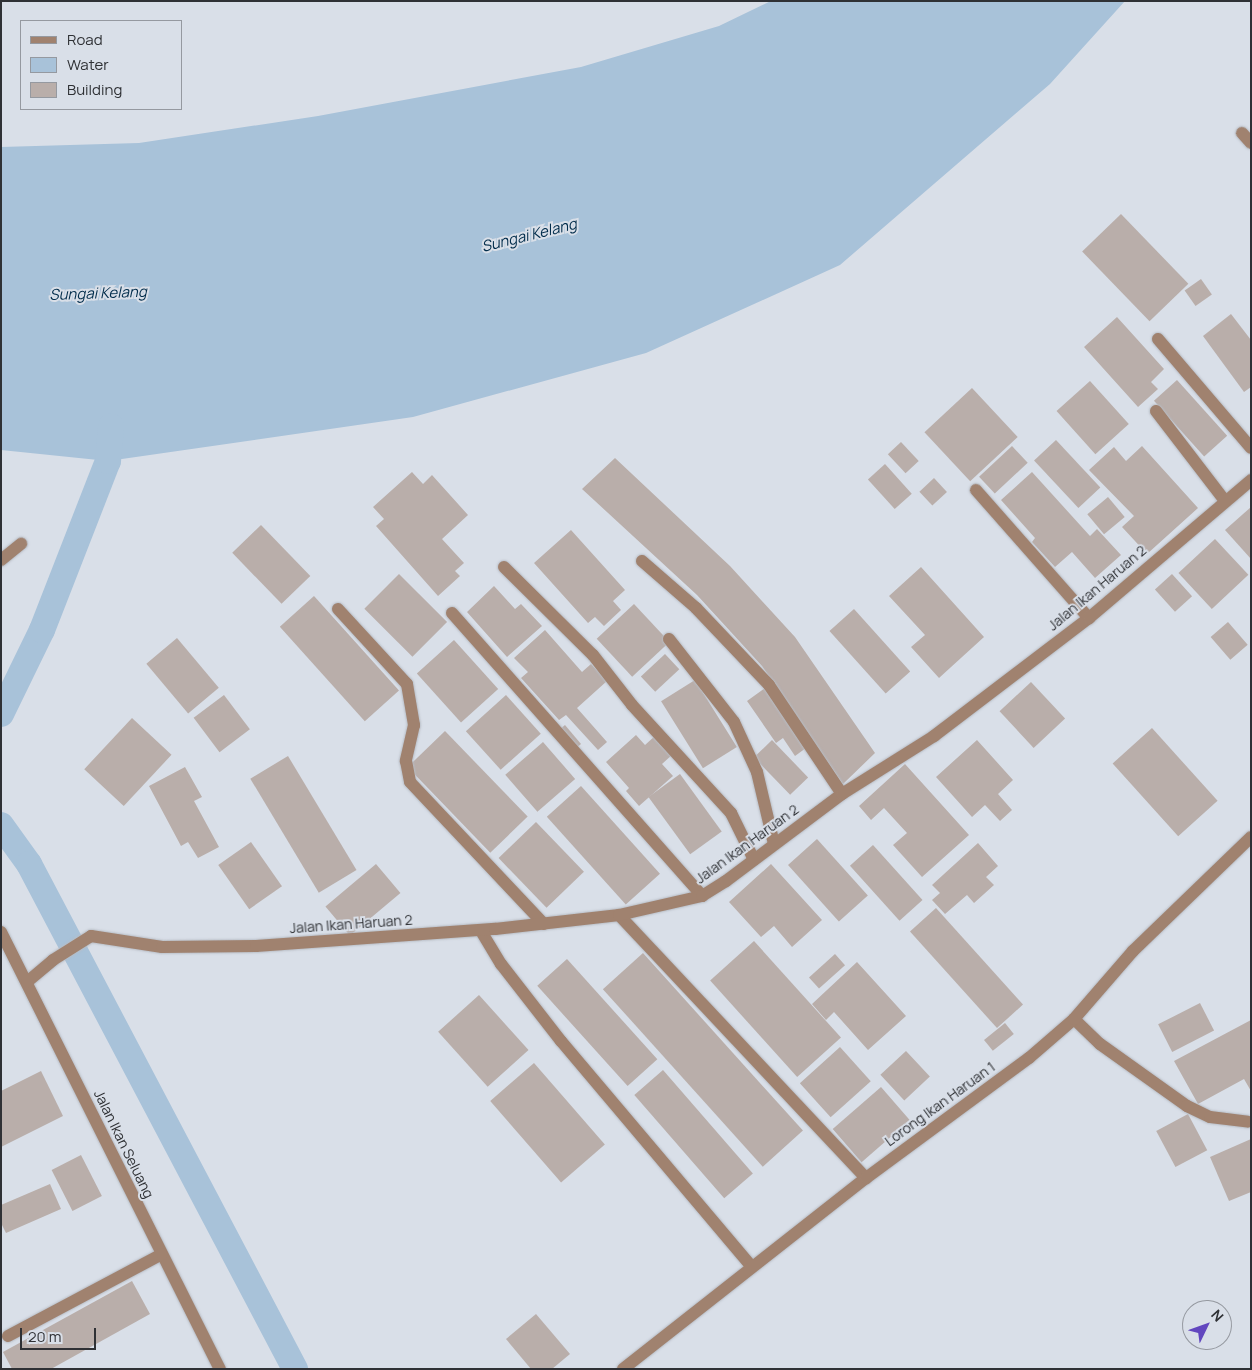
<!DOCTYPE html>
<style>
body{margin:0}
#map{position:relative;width:1252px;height:1370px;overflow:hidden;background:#d9dfe8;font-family:Manrope,sans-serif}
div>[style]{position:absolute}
.water>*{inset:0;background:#a8c2d9}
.canal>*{height:26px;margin:-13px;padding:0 13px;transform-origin:13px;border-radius:13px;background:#a8c2d9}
.building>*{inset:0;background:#b9aeaa;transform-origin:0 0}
.roads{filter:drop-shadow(0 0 1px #b7bcc4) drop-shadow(0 0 1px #b7bcc4)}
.minor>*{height:12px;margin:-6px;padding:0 6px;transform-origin:6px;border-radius:6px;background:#a0826f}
span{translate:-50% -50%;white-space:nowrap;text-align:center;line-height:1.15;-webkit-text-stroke:4px #d9dfe8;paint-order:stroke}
.street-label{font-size:14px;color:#2f3135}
.water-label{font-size:15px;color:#002c4b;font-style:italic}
.frame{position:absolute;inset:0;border:2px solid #2f3135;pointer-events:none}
.legend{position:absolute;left:20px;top:20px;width:162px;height:90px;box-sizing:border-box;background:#d9dfe8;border:1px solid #9599a0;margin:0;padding:6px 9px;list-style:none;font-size:15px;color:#2f3135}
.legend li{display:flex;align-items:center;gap:10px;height:25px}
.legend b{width:25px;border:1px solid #9599a0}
.north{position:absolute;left:1182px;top:1300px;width:50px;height:50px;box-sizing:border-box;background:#d9dfe8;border:1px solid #9599a0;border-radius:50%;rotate:48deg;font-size:14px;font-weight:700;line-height:20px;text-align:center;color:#2f3135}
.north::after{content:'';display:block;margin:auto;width:18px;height:22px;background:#6247bf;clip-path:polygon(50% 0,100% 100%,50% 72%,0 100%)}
.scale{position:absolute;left:20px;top:1328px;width:76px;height:22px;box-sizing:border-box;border:2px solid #2f3135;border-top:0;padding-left:6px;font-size:15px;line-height:18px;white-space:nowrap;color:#2f3135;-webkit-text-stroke:4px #d9dfe8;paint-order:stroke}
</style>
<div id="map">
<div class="water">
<div style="clip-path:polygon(771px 1px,1125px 1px,1050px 84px,840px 265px,646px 353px,413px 417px,108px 461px,1px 450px,1px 147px,139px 143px,318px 116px,581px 67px,719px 26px)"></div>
</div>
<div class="canal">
<div style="left:1px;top:714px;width:93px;rotate:-64deg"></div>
<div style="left:42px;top:630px;width:181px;rotate:-68.7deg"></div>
<div style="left:108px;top:461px;width:35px;rotate:-85deg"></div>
<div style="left:1px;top:825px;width:48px;rotate:54.3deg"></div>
<div style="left:29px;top:864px;width:571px;rotate:62.22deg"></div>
</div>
<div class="building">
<div style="left:1121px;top:214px;width:97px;height:54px;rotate:46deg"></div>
<div style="left:1201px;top:279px;width:19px;height:20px;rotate:55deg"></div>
<div style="clip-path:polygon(1231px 314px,1251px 340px,1251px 387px,1244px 392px,1203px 336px)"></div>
<div style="clip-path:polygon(1117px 317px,1164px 369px,1151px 382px,1158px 389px,1138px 407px,1084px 347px)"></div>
<div style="left:1177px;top:380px;width:75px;height:31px;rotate:48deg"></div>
<div style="left:1090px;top:381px;width:58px;height:45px;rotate:48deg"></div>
<div style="left:972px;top:388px;width:67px;height:65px;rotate:47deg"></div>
<div style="left:1056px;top:440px;width:65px;height:30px;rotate:47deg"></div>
<div style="left:901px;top:442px;width:26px;height:18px;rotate:47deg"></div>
<div style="left:1012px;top:446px;width:23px;height:45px;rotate:47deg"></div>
<div style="clip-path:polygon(1142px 446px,1198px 508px,1147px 554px,1122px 527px,1134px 516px,1089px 470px,1114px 447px,1126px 461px)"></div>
<div style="clip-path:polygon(615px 458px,730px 566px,795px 637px,875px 753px,843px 784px,762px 666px,697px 595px,582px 489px)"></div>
<div style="left:885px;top:464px;width:40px;height:23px;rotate:48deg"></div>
<div style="clip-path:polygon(412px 472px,423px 484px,432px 475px,468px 515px,442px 539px,464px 563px,455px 571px,460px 576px,438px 596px,376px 526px,384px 519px,373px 507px)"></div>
<div style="clip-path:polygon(1032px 472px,1090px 536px,1097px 529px,1121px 555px,1095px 578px,1072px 552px,1055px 567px,1032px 542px,1035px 538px,1001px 500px)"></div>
<div style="left:934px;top:478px;width:19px;height:20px;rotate:47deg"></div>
<div style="left:1108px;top:497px;width:26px;height:27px;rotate:50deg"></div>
<div style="clip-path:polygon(1251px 507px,1251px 559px,1225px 530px)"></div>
<div style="left:261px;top:525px;width:71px;height:40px;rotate:46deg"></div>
<div style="clip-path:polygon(571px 530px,625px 590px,613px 601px,621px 610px,604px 626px,595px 617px,588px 623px,534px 563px)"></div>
<div style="left:1215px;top:539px;width:49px;height:50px;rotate:47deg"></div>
<div style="clip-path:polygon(921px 567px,984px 637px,939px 678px,911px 647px,925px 635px,889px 596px)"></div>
<div style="left:399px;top:574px;width:68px;height:49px;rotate:45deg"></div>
<div style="left:1172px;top:574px;width:30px;height:23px;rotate:48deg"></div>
<div style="clip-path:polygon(494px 586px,515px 609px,521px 604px,542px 626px,507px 657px,467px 612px)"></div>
<div style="left:314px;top:596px;width:127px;height:46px;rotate:48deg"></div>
<div style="left:634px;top:604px;width:52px;height:51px;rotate:47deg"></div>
<div style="left:854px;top:609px;width:84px;height:33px;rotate:48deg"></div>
<div style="left:1228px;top:622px;width:30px;height:23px;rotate:49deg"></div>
<div style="clip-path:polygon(545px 630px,582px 672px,591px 664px,607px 681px,577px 708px,607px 742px,598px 750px,566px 715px,559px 720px,521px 678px,528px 672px,514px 658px)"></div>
<div style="left:177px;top:638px;width:65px;height:40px;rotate:50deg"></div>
<div style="left:454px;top:640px;width:66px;height:50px;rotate:48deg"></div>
<div style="left:665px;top:654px;width:21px;height:33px;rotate:47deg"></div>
<div style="left:695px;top:680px;width:79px;height:40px;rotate:58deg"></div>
<div style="left:1031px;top:682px;width:50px;height:43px;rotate:47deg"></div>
<div style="clip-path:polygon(765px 688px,806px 748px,795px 756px,783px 738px,776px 743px,747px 701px)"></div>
<div style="left:224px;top:695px;width:43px;height:38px;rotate:53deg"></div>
<div style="left:506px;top:695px;width:52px;height:54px;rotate:48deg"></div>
<div style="left:132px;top:718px;width:54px;height:70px;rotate:43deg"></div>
<div style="clip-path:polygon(565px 725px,581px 744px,575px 749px,558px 731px)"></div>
<div style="left:1152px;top:728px;width:98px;height:53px;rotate:48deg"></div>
<div style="left:445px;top:731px;width:119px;height:52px;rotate:46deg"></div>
<div style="clip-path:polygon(636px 735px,645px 745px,656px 735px,673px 754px,662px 764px,673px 776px,639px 806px,626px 791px,629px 788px,606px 762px)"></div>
<div style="left:772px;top:740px;width:52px;height:25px;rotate:46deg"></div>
<div style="clip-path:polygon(977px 740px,1013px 780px,998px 794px,1012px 810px,1000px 821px,985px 805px,972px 817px,936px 777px)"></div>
<div style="left:543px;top:742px;width:49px;height:50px;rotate:49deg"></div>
<div style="left:288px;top:756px;width:133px;height:44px;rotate:59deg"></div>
<div style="clip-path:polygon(905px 764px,969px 835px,922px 877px,893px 845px,907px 833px,884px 808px,871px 820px,859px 806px)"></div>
<div style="clip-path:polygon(185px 767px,202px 797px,194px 801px,219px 847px,198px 858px,188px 842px,181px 846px,149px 786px)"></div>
<div style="left:680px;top:774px;width:71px;height:39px;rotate:54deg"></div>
<div style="left:581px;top:786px;width:118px;height:46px;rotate:48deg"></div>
<div style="left:536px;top:822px;width:69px;height:52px;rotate:46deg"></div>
<div style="left:817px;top:839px;width:76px;height:39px;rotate:48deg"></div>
<div style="left:251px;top:842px;width:54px;height:40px;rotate:55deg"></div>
<div style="clip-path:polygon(978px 843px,998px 866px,986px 877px,994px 885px,974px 903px,967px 895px,945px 914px,932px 900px,940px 893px,932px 885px)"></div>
<div style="left:873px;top:845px;width:74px;height:31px;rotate:48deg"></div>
<div style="left:376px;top:864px;width:38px;height:66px;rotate:50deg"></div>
<div style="clip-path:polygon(771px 864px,822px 920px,792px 947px,774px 926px,761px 937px,729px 902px)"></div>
<div style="left:936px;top:908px;width:130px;height:35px;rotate:48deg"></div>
<div style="left:754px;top:941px;width:130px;height:59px;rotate:48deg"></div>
<div style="left:643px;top:953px;width:239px;height:54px;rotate:48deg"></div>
<div style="left:835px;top:954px;width:15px;height:35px;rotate:48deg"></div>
<div style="left:567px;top:959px;width:135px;height:40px;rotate:48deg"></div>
<div style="clip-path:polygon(857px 962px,906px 1016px,868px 1050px,834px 1012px,826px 1020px,812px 1004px)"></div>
<div style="left:479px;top:995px;width:74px;height:55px;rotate:48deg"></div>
<div style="left:1200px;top:1003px;width:31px;height:47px;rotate:63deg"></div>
<div style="clip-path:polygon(1251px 1020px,1251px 1091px,1244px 1079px,1198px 1104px,1174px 1061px)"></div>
<div style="left:1005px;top:1023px;width:14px;height:27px;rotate:51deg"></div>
<div style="left:840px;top:1047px;width:46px;height:54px;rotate:48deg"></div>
<div style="left:906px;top:1051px;width:35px;height:35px;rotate:47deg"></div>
<div style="left:534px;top:1063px;width:108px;height:58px;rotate:49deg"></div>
<div style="left:663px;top:1070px;width:137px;height:38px;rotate:49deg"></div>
<div style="clip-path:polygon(41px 1071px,63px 1116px,1px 1147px,1px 1091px)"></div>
<div style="left:881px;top:1087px;width:44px;height:64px;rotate:49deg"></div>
<div style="left:1188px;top:1114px;width:41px;height:36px;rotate:62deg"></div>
<div style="clip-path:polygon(1251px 1139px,1251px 1192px,1229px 1201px,1210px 1157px)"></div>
<div style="left:81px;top:1155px;width:46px;height:33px;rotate:63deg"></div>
<div style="clip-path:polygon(50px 1184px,61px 1209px,6px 1233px,1px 1223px,1px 1205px)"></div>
<div style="clip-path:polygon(132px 1281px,150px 1314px,51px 1369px,12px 1369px,3px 1352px)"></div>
<div style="clip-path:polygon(536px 1314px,570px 1354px,552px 1369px,531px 1369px,506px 1339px)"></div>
</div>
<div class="roads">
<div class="minor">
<div style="left:1242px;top:133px;width:13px;rotate:48deg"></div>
<div style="left:1158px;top:339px;width:143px;rotate:49.5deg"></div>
<div style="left:1156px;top:411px;width:113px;rotate:52.5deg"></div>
<div style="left:976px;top:490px;width:171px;rotate:48.6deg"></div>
<div style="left:1px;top:560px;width:26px;rotate:-39deg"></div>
<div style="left:642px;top:561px;width:72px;rotate:41deg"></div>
<div style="left:696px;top:608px;width:106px;rotate:46.5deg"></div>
<div style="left:769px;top:685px;width:131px;rotate:56.2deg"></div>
<div style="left:504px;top:567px;width:125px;rotate:44.7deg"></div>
<div style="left:593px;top:655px;width:63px;rotate:52deg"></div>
<div style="left:632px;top:705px;width:147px;rotate:47.5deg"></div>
<div style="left:731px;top:813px;width:52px;rotate:63.9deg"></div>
<div style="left:338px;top:609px;width:102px;rotate:47.4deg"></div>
<div style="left:407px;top:684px;width:42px;rotate:80.3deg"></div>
<div style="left:414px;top:725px;width:37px;rotate:103deg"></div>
<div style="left:406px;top:761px;width:21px;rotate:79deg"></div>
<div style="left:410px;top:782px;width:195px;rotate:46.7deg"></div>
<div style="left:452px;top:613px;width:378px;rotate:48.5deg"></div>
<div style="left:669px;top:639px;width:105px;rotate:51.9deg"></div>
<div style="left:734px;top:722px;width:55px;rotate:65.3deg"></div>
<div style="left:757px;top:772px;width:74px;rotate:76.7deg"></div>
<div style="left:619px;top:915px;width:361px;rotate:46.8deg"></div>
<div style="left:481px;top:931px;width:39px;rotate:59deg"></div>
<div style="left:501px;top:964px;width:98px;rotate:52.1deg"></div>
<div style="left:561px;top:1041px;width:294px;rotate:49.8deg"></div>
<div style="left:1px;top:932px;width:489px;rotate:63.4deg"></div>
<div style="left:27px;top:982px;width:34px;rotate:-40deg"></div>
<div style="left:53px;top:960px;width:45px;rotate:-32.3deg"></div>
<div style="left:91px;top:936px;width:72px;rotate:8.8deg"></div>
<div style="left:162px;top:947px;width:94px;rotate:-0.6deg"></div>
<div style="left:256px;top:946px;width:240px;rotate:-4.1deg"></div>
<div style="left:495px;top:929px;width:125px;rotate:-6.4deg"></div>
<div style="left:619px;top:915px;width:85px;rotate:-12.9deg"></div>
<div style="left:702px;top:896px;width:28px;rotate:-32deg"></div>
<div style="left:726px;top:881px;width:145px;rotate:-36.9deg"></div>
<div style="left:842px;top:794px;width:109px;rotate:-32.2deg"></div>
<div style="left:934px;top:736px;width:195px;rotate:-37.3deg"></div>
<div style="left:1089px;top:618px;width:213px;rotate:-40.4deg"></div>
<div style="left:1074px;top:1019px;width:36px;rotate:44deg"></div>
<div style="left:1100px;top:1044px;width:107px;rotate:35.5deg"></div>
<div style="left:1187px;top:1106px;width:25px;rotate:26deg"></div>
<div style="left:1210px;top:1117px;width:38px;rotate:7deg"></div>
<div style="left:8px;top:1336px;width:174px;rotate:-28deg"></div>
<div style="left:623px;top:1369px;width:309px;rotate:-38.2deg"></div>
<div style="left:866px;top:1178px;width:202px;rotate:-36.4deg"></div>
<div style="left:1029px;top:1058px;width:60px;rotate:-40.9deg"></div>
<div style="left:1074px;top:1019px;width:90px;rotate:-49.1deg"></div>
<div style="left:1133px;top:951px;width:164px;rotate:-44deg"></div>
</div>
</div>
<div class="street-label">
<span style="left:1097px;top:588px;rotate:-40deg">Jalan Ikan Haruan 2</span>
<span style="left:747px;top:844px;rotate:-36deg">Jalan Ikan Haruan 2</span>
<span style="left:351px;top:924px;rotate:-4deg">Jalan Ikan Haruan 2</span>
<span style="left:940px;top:1104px;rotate:-36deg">Lorong Ikan Haruan 1</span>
<span style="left:124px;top:1144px;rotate:64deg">Jalan Ikan Seluang</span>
</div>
<div class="water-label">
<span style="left:529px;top:235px;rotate:-14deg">Sungai Kelang</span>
<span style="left:98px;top:293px;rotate:-2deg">Sungai Kelang</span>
</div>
<div class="frame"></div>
<ul class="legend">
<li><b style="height:6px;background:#a0826f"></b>Road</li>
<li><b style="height:14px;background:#a8c2d9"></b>Water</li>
<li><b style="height:14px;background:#b9aeaa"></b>Building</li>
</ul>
<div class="north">N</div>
<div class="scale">20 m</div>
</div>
